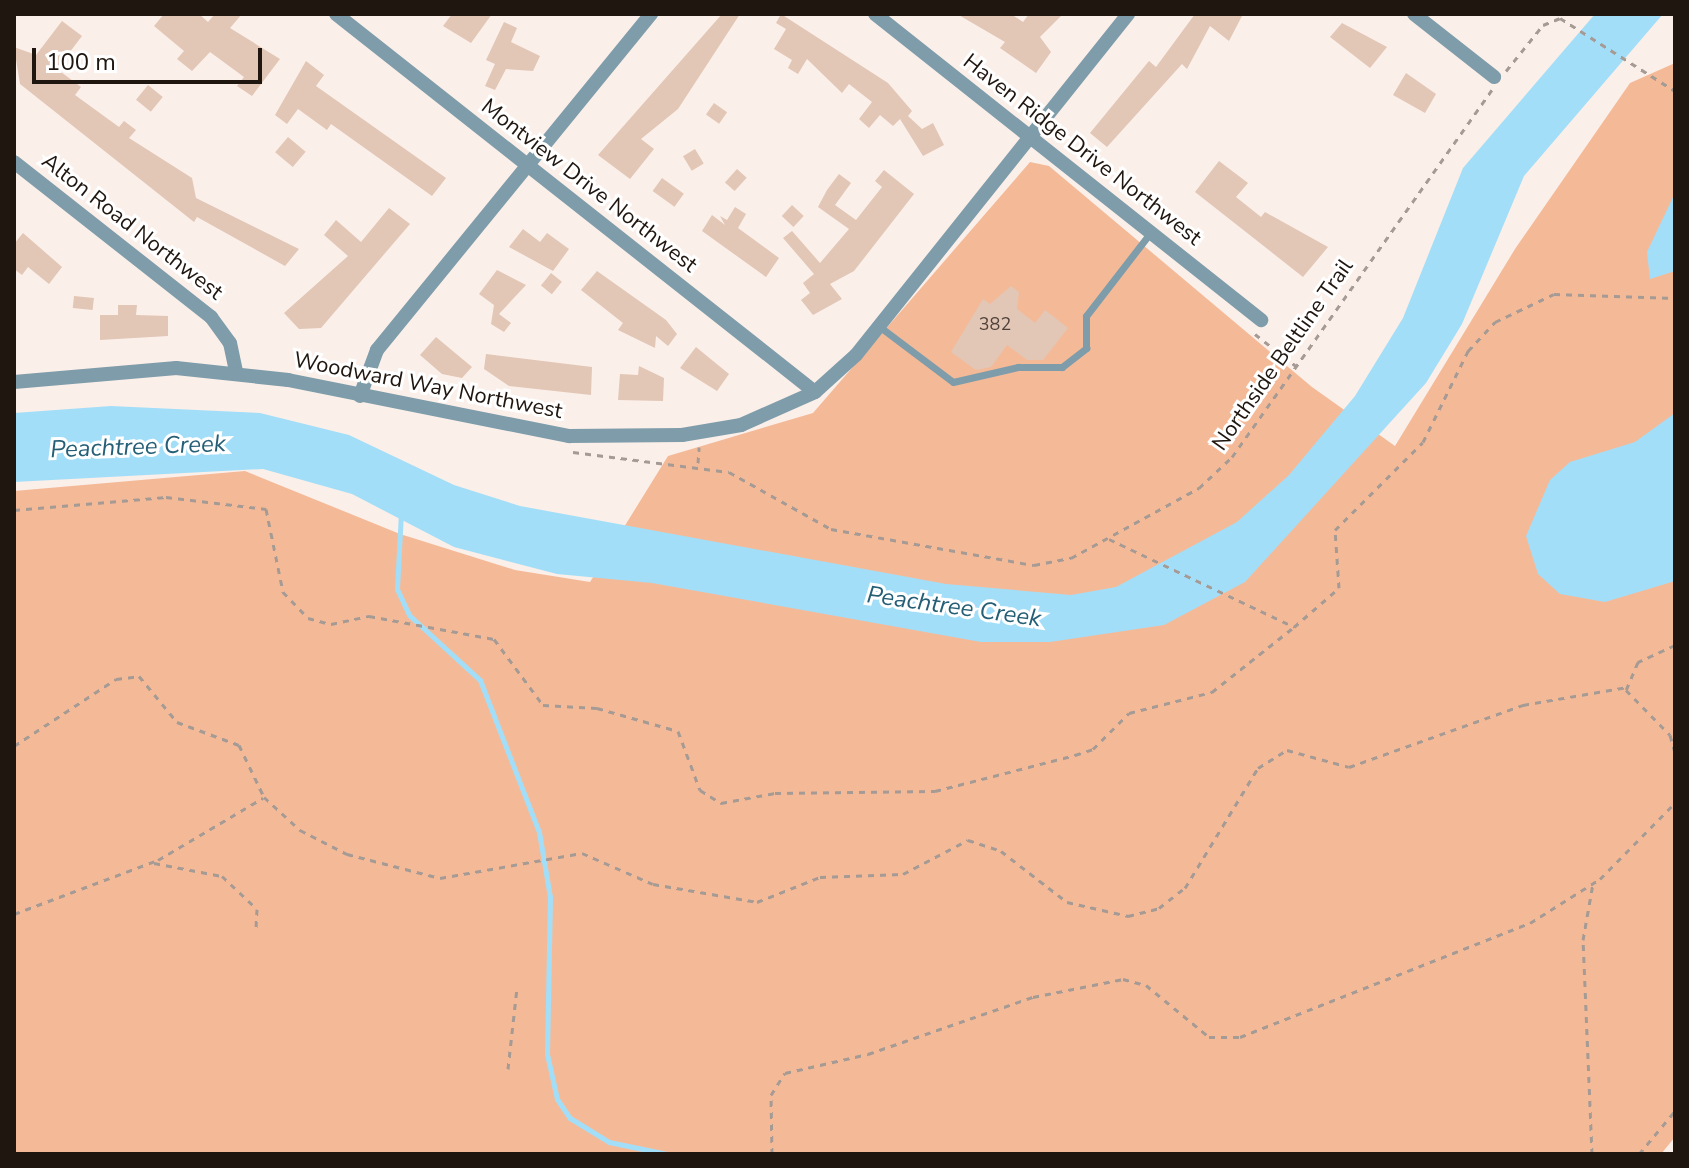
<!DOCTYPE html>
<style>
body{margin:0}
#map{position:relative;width:1689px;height:1168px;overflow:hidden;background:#fbefe9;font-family:"Nunito Sans",sans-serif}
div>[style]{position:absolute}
.green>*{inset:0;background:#f4ba98}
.water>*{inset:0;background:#a3def9}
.stream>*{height:5px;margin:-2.5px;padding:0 2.5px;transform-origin:2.5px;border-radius:2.5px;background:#a3def9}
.building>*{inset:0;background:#e2c6b6;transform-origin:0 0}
.path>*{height:3px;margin-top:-1.5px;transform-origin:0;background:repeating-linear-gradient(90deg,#a59a94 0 6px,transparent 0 12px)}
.lane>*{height:7px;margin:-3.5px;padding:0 3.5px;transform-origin:3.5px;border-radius:3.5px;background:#7e9caa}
.street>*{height:14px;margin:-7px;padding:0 7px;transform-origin:7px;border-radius:7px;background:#7e9caa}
span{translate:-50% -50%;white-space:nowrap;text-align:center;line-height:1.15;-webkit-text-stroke:6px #fff;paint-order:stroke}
.number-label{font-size:18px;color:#50423a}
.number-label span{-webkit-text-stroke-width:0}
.street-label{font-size:22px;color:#201610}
.water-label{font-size:24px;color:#255f76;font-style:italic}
.frame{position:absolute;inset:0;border:16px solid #201610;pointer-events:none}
.scale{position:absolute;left:32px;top:48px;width:230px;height:36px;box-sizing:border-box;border:4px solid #201610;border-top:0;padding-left:10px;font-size:24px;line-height:28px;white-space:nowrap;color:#201610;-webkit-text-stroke:6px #fff;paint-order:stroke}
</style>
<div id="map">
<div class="green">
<div style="clip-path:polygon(1675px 63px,1675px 1137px,1661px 1154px,14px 1154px,14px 491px,245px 471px,400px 534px,515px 570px,590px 582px,668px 456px,813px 413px,1030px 162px,1049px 166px,1312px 387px,1395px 446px,1515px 249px,1630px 83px)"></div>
</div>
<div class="water">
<div style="clip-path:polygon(1595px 14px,1663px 14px,1524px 176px,1462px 324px,1426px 383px,1245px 582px,1164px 625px,1050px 642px,981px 642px,652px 583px,557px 574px,454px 547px,352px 494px,263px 469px,14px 482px,14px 413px,111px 406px,260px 413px,349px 435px,454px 485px,520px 506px,946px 584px,1071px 595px,1116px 587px,1237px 522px,1289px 475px,1355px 396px,1403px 318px,1463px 168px)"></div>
<div style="clip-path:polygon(1675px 193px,1675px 271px,1650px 279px,1647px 252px)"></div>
<div style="clip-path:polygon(1675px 413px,1675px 581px,1605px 602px,1560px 594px,1538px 574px,1526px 536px,1550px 480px,1570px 462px,1635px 442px)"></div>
</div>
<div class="stream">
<div style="left:401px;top:512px;width:77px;rotate:93deg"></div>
<div style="left:397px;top:589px;width:29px;rotate:65deg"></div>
<div style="left:409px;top:615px;width:96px;rotate:42.5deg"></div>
<div style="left:480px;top:680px;width:163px;rotate:68.8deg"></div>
<div style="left:539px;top:832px;width:66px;rotate:80.4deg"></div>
<div style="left:550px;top:897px;width:157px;rotate:91.1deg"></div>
<div style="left:547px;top:1054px;width:46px;rotate:77.5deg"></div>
<div style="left:557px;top:1099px;width:23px;rotate:56deg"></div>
<div style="left:570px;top:1118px;width:46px;rotate:31.6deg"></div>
<div style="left:609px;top:1142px;width:59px;rotate:11.7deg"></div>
</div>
<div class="building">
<div style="clip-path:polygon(164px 14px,199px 14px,208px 22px,215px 14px,242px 14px,230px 28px,280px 59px,252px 96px,237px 86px,244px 77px,210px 52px,192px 71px,177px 59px,184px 51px,154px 26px)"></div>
<div style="clip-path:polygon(452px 14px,492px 14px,471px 43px,443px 26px)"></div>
<div style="clip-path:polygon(722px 14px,740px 14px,678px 109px,641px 139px,654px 149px,630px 179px,598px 155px)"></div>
<div style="clip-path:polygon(781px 14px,888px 83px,912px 111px,908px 116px,922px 129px,933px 123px,944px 145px,923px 156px,900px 119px,893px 126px,880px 115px,869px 128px,859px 119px,872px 102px,849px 84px,842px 93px,807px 59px,798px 74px,788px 68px,792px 60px,774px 49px,786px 29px,776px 23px)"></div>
<div style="clip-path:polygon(957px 14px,1011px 14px,1023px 22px,1029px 14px,1063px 14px,1040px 37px,1051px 52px,1036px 73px,1000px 48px,1005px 42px)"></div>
<div style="clip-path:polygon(1195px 14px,1243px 14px,1229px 41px,1210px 26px,1187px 69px,1182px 64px,1107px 147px,1090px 133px,1149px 61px,1156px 67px)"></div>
<div style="clip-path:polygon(62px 21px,82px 36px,57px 69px,81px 87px,75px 95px,119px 127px,124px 121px,136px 130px,129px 138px,192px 178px,196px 198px,299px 249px,285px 266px,197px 217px,194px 222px,20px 84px,14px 47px,36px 55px)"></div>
<div style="clip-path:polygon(504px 22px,517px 28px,511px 42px,540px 56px,533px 71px,506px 69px,495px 90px,485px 86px,495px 64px,486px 60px)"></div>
<div style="clip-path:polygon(1342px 23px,1387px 47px,1370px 68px,1330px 37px)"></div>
<div style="clip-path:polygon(306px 61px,324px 75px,316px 86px,446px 178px,432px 196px,331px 124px,327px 130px,298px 109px,287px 124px,275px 115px)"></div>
<div style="clip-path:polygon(1406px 73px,1436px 94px,1425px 113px,1393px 95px)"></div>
<div style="left:148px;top:85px;width:19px;height:19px;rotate:39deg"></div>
<div style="left:714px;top:103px;width:16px;height:14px;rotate:35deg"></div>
<div style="left:288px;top:137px;width:23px;height:20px;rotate:40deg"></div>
<div style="left:695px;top:149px;width:17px;height:14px;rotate:59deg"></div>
<div style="clip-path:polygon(1219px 161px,1248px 183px,1236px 197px,1261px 217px,1265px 212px,1328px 247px,1303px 277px,1195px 192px)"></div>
<div style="left:737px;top:169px;width:13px;height:18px;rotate:42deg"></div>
<div style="clip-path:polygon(884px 170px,914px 194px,854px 271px,830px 284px,842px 299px,813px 315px,801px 300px,810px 293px,803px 283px,814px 274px,783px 238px,792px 231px,820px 263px,849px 229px,818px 207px,827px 190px,839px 174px,851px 183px,835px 205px,856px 220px,882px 187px,875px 181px)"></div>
<div style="left:662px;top:178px;width:27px;height:16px;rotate:36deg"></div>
<div style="left:792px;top:205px;width:16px;height:15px;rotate:43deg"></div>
<div style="clip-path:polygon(735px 207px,746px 214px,738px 228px,779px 258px,766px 277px,702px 231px,712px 215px,725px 225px,720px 216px,727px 220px)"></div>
<div style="clip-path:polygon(389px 208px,410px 224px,321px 328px,299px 329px,284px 313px,348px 256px,324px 235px,336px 220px,361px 242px)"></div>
<div style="clip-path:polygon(523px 229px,540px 242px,547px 233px,569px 249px,553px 271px,509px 247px)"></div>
<div style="clip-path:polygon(23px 233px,62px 267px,49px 284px,28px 267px,22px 275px,14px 269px,14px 244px)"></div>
<div style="clip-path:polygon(497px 270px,526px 285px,499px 314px,511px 323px,504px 332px,491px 324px,494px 305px,479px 294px)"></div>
<div style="clip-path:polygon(597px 271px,666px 320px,677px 334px,668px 346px,656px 336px,655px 348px,618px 330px,623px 323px,581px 290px)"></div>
<div style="left:551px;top:273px;width:14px;height:16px;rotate:39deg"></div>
<div style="clip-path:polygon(1011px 286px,1019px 292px,1017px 309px,1035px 323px,1045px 310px,1068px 328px,1043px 360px,1027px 360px,1007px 345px,991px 367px,976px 370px,951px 352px,983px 299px,990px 304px)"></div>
<div style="left:74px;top:296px;width:20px;height:12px;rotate:6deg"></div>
<div style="clip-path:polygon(118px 305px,137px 305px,136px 315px,168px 316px,168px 336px,100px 340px,100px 315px,118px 315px)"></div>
<div style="clip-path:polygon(436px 337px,472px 367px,462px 378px,442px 374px,420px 355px)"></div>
<div style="clip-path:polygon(696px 347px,729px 374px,717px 391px,680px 368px)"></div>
<div style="clip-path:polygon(486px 354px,592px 367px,591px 395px,509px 386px,484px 369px)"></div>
<div style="clip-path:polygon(639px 366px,664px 378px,663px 401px,618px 400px,620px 374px,638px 375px)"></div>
</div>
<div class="path">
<div style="left:1506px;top:71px;width:59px;rotate:-51.2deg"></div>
<div style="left:1543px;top:25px;width:18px;rotate:-22deg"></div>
<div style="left:1560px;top:18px;width:136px;rotate:32.4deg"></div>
<div style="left:1255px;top:334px;width:52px;rotate:38deg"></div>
<div style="left:573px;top:452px;width:157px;rotate:7.3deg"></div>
<div style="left:729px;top:472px;width:117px;rotate:29.2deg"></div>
<div style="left:831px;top:529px;width:206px;rotate:10.1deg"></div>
<div style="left:1034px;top:565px;width:38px;rotate:-11deg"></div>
<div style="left:1071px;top:558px;width:146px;rotate:-28.7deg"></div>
<div style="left:1199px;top:488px;width:45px;rotate:-43.2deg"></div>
<div style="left:1232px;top:457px;width:450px;rotate:-54.7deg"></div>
<div style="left:698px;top:463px;width:16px;rotate:-86deg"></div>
<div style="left:14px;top:510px;width:153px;rotate:-4.9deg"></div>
<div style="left:166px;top:497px;width:101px;rotate:6.8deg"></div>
<div style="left:266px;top:509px;width:85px;rotate:78.4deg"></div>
<div style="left:283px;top:592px;width:36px;rotate:46deg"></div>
<div style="left:308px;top:618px;width:24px;rotate:15deg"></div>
<div style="left:331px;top:624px;width:39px;rotate:-12deg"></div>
<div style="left:369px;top:616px;width:127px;rotate:10.4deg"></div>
<div style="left:494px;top:639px;width:82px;rotate:53.4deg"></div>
<div style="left:543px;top:705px;width:54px;rotate:3.2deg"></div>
<div style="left:597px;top:708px;width:84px;rotate:15.9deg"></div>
<div style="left:678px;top:731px;width:63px;rotate:69.6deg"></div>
<div style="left:700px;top:790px;width:25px;rotate:32deg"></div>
<div style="left:721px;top:803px;width:55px;rotate:-10.5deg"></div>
<div style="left:775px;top:793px;width:160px;rotate:-0.7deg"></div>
<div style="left:935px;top:791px;width:145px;rotate:-14.4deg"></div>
<div style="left:1075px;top:755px;width:19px;rotate:-18deg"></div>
<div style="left:1093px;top:749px;width:51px;rotate:-45deg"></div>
<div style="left:1129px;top:713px;width:86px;rotate:-14.2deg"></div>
<div style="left:1212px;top:692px;width:105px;rotate:-38.4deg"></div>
<div style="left:1109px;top:539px;width:205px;rotate:25.4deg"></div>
<div style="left:1294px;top:627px;width:60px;rotate:-40.9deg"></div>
<div style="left:1339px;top:588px;width:58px;rotate:-93.9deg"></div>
<div style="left:1335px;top:530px;width:124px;rotate:-45deg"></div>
<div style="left:1423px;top:442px;width:102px;rotate:-63.7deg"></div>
<div style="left:1468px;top:351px;width:40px;rotate:-47deg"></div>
<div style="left:1495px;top:322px;width:65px;rotate:-25.4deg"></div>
<div style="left:1554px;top:294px;width:121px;rotate:1.9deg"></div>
<div style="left:1675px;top:645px;width:41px;rotate:155.3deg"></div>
<div style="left:1638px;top:662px;width:30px;rotate:113deg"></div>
<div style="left:1626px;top:690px;width:63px;rotate:45.6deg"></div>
<div style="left:1670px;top:735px;width:18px;rotate:74deg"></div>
<div style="left:14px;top:746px;width:122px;rotate:-33.3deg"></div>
<div style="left:116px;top:679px;width:23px;rotate:-7deg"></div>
<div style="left:139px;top:676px;width:60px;rotate:50.4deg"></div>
<div style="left:177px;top:722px;width:66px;rotate:20.4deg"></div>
<div style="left:239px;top:745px;width:58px;rotate:64.3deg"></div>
<div style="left:264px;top:797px;width:49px;rotate:42.5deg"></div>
<div style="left:300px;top:830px;width:53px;rotate:27.1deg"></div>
<div style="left:347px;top:854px;width:96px;rotate:14.5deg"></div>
<div style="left:440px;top:878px;width:144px;rotate:-10deg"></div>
<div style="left:582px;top:853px;width:77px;rotate:23.6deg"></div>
<div style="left:653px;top:884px;width:106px;rotate:9.8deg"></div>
<div style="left:757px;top:902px;width:68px;rotate:-21.6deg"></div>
<div style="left:820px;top:877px;width:83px;rotate:-2.1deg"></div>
<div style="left:903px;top:874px;width:73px;rotate:-27.6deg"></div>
<div style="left:968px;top:840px;width:35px;rotate:18deg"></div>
<div style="left:1001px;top:851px;width:83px;rotate:37.7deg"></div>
<div style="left:1067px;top:902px;width:63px;rotate:12.9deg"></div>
<div style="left:1128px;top:916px;width:32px;rotate:-14deg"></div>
<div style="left:1159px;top:908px;width:33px;rotate:-38deg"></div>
<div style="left:1185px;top:888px;width:140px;rotate:-58.7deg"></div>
<div style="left:1258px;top:768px;width:34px;rotate:-32deg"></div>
<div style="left:1287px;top:750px;width:64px;rotate:15.3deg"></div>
<div style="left:1349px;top:767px;width:185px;rotate:-19.6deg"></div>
<div style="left:1523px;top:705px;width:106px;rotate:-9.8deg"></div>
<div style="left:154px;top:863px;width:69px;rotate:10.8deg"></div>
<div style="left:222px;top:876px;width:48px;rotate:43.3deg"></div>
<div style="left:257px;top:909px;width:21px;rotate:93deg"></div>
<div style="left:14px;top:914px;width:154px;rotate:-20.6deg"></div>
<div style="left:158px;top:860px;width:122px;rotate:-30.6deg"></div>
<div style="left:508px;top:1069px;width:82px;rotate:-83.7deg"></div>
<div style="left:772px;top:1154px;width:59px;rotate:-91deg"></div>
<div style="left:771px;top:1095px;width:26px;rotate:-58deg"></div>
<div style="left:785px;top:1073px;width:85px;rotate:-12.9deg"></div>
<div style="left:868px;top:1054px;width:175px;rotate:-19.1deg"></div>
<div style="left:1033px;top:997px;width:92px;rotate:-11.3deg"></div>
<div style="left:1123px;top:979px;width:24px;rotate:15deg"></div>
<div style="left:1146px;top:985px;width:82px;rotate:39.5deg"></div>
<div style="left:1209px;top:1037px;width:31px"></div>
<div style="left:1240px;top:1037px;width:312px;rotate:-21.5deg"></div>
<div style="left:1530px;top:923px;width:83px;rotate:-32.2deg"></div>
<div style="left:1600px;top:879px;width:107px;rotate:-45.4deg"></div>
<div style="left:1592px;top:1154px;width:214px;rotate:-92.4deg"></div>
<div style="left:1583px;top:940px;width:58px;rotate:-80deg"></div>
<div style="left:1639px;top:1154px;width:56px;rotate:-50.1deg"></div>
</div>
<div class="lane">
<div style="left:880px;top:327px;width:91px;rotate:37deg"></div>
<div style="left:953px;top:382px;width:67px;rotate:-13deg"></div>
<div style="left:1018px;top:367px;width:44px"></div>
<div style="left:1062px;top:367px;width:31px;rotate:-38deg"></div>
<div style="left:1086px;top:348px;width:32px;rotate:-90deg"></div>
<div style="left:1086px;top:316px;width:106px;rotate:-52.3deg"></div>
</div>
<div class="street">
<div style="left:336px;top:14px;width:610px;rotate:38.28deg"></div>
<div style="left:875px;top:14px;width:493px;rotate:38.4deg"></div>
<div style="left:1414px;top:14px;width:102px;rotate:38.2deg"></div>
<div style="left:14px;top:162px;width:251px;rotate:38.2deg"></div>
<div style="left:211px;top:317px;width:32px;rotate:54deg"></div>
<div style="left:230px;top:343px;width:30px;rotate:78deg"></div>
<div style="left:14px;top:382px;width:163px;rotate:-4.9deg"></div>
<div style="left:176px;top:368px;width:113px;rotate:6.1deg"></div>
<div style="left:288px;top:380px;width:287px;rotate:11.3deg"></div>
<div style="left:569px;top:436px;width:113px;rotate:-0.5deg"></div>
<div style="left:682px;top:435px;width:60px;rotate:-9.6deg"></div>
<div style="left:741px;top:425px;width:81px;rotate:-24deg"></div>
<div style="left:815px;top:392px;width:55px;rotate:-42.1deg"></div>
<div style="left:856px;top:355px;width:436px;rotate:-51.4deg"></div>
<div style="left:360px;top:396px;width:49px;rotate:-69.7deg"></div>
<div style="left:377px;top:350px;width:434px;rotate:-50.8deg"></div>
</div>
<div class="number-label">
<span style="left:995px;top:324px">382</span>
</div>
<div class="street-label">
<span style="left:1082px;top:150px;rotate:38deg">Haven Ridge Drive Northwest</span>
<span style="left:589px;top:186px;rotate:38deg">Montview Drive Northwest</span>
<span style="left:132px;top:227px;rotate:38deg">Alton Road Northwest</span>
<span style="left:1283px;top:355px;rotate:-55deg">Northside Beltline Trail</span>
<span style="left:428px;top:386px;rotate:11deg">Woodward Way Northwest</span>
</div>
<div class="water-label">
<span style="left:138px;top:447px;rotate:-2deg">Peachtree Creek</span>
<span style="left:954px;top:607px;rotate:8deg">Peachtree Creek</span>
</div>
<div class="frame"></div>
<div class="scale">100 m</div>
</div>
